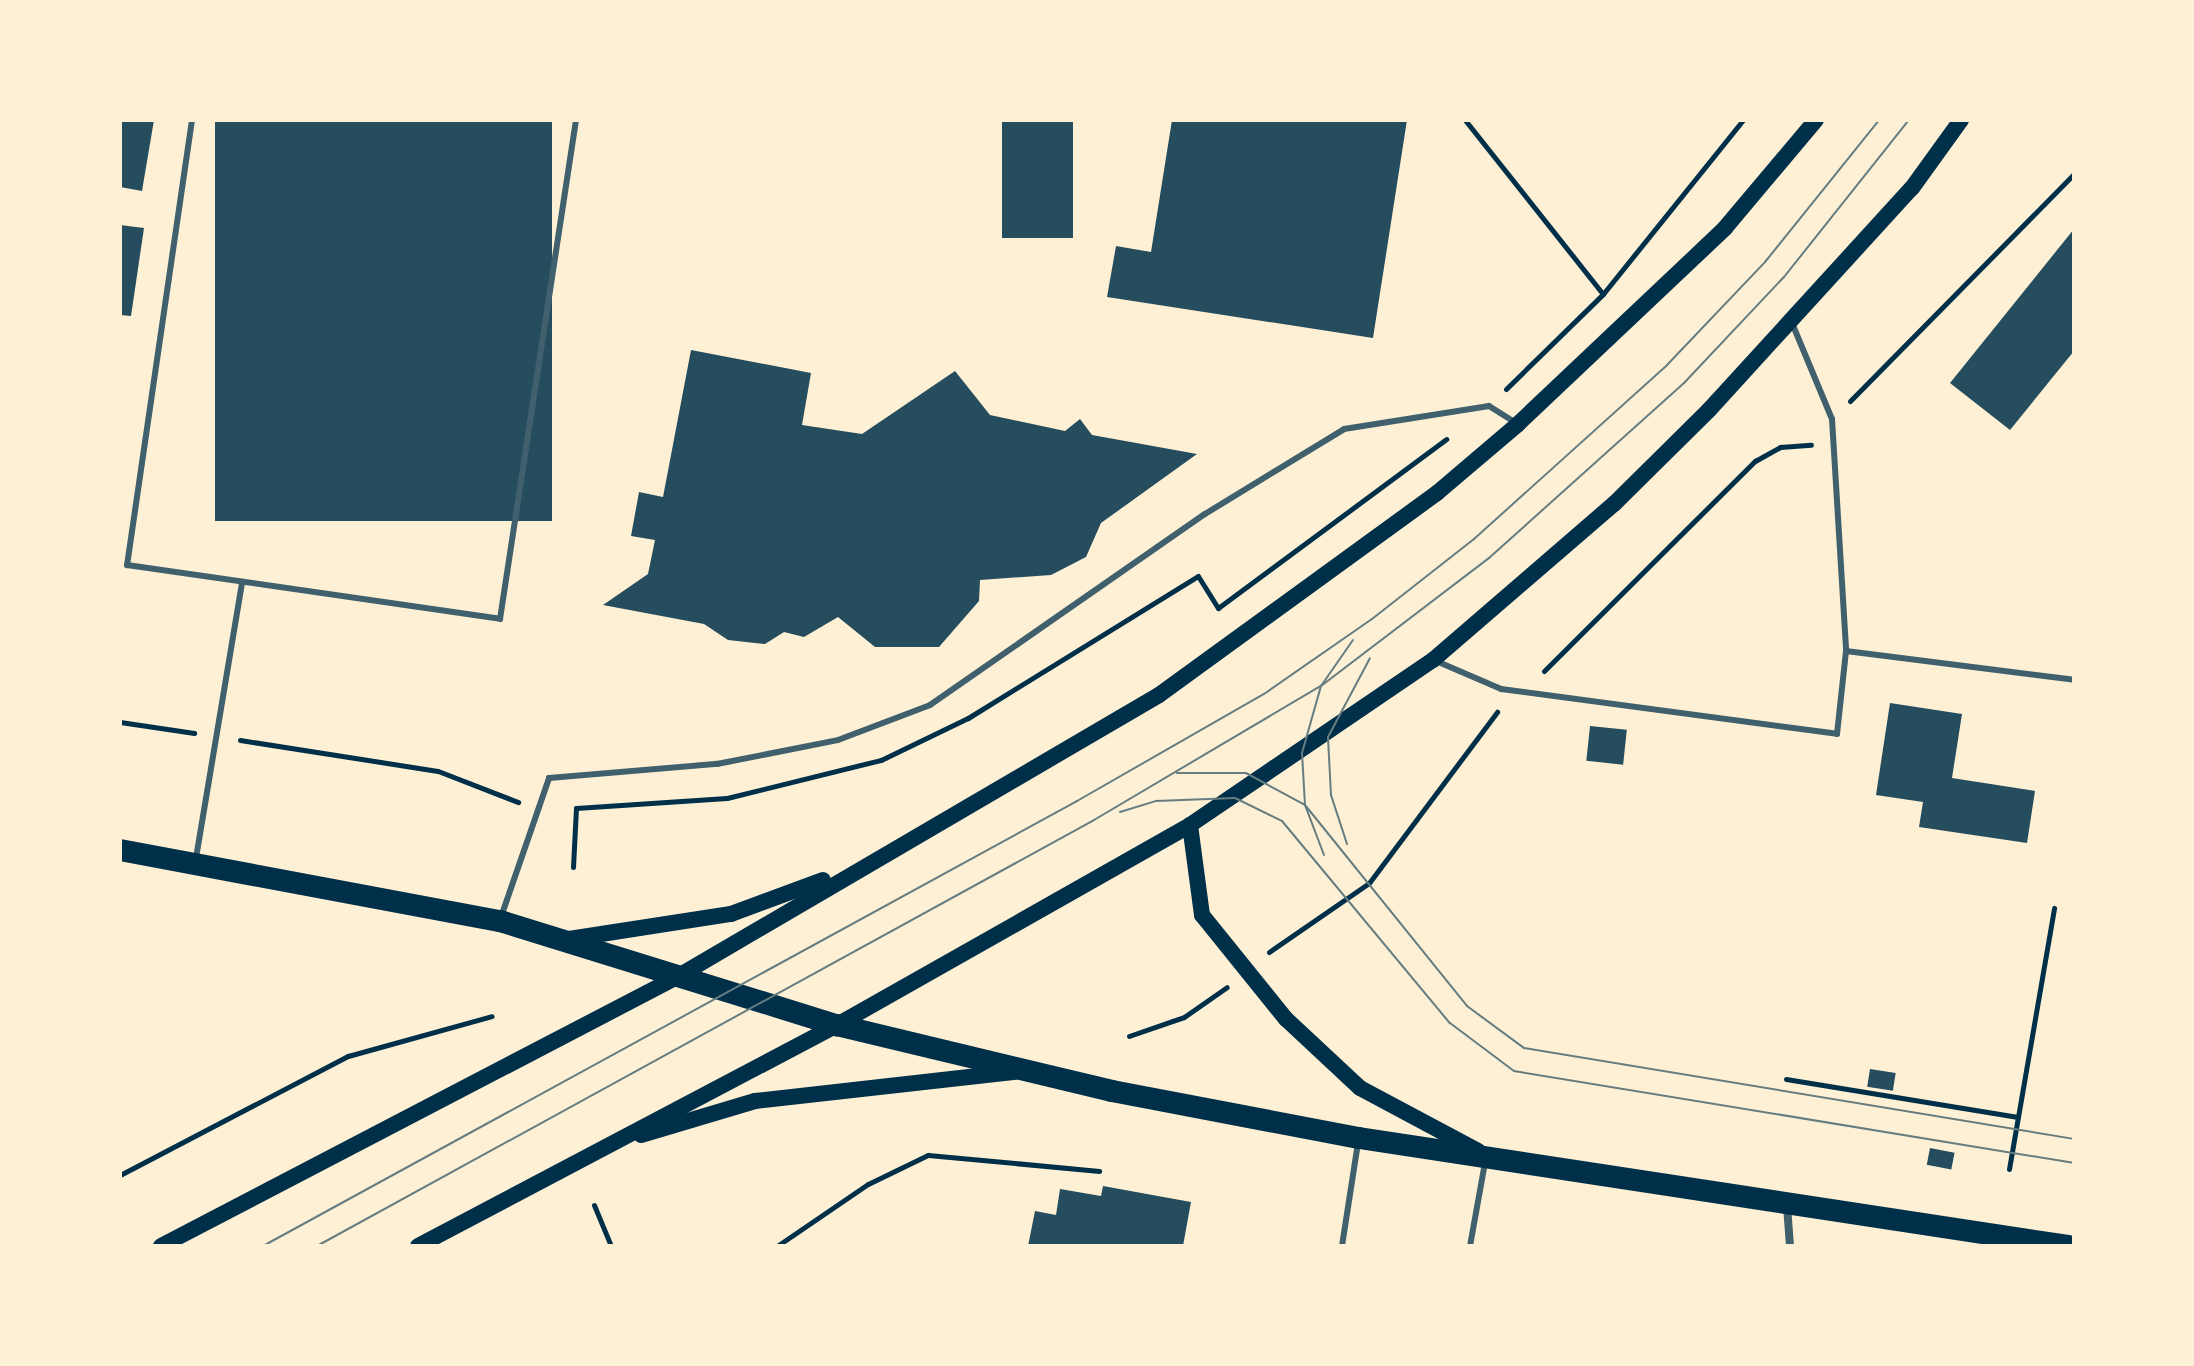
<!DOCTYPE html>
<style>
body{margin:0}
#map{position:relative;width:2194px;height:1366px;overflow:hidden;background:#fdf0d5;font-family:Inter,sans-serif}
div>[style]{position:absolute}
.building>*{inset:0;background:#264d5e;transform-origin:0 0}
.path>*{height:5px;margin:-2.5px;padding:0 2.5px;transform-origin:2.5px;border-radius:2.5px;background:#003049}
.service>*{height:6px;margin:-3px;padding:0 3px;transform-origin:3px;border-radius:3px;background:#3f606c}
.minor>*{height:8px;margin:-4px;padding:0 4px;transform-origin:4px;border-radius:4px;background:#3f606c}
.secondary>*{height:16px;margin:-8px;padding:0 8px;transform-origin:8px;border-radius:8px;background:#003049}
.trunk>*{height:22px;margin:-11px;padding:0 11px;transform-origin:11px;border-radius:11px;background:#003049}
.tram>*{height:2px;margin:-1px;padding:0 1px;transform-origin:1px;border-radius:1px;background:#657d81}
span{translate:-50% -50%;white-space:nowrap;text-align:center;line-height:1.15;-webkit-text-stroke:6px #fdf0d5;paint-order:stroke}
.frame{position:absolute;inset:0;border:122px solid #fdf0d5;pointer-events:none}
</style>
<div id="map">
<div class="building">
<div style="clip-path:polygon(120px 120px,154px 120px,142px 191px,120px 187px)"></div>
<div style="left:215px;top:120px;width:337px;height:401px"></div>
<div style="left:1002px;top:120px;width:71px;height:118px"></div>
<div style="clip-path:polygon(1172px 120px,1407px 120px,1373px 338px,1107px 297px,1116px 246px,1151px 252px)"></div>
<div style="clip-path:polygon(120px 225px,144px 228px,131px 316px,120px 315px)"></div>
<div style="clip-path:polygon(2074px 229px,2074px 351px,2010px 430px,1950px 383px)"></div>
<div style="clip-path:polygon(691px 350px,811px 373px,802px 425px,862px 434px,955px 371px,990px 415px,1065px 431px,1080px 419px,1092px 435px,1197px 454px,1101px 523px,1086px 557px,1051px 575px,980px 580px,979px 601px,939px 647px,875px 647px,838px 617px,804px 637px,784px 632px,765px 644px,728px 640px,704px 624px,603px 605px,648px 574px,655px 540px,631px 536px,639px 492px,663px 497px)"></div>
<div style="clip-path:polygon(1890px 703px,1962px 714px,1952px 778px,2035px 791px,2027px 843px,1919px 827px,1923px 802px,1876px 795px)"></div>
<div style="left:1590px;top:726px;width:37px;height:35px;rotate:6deg"></div>
<div style="left:1870px;top:1069px;width:26px;height:18px;rotate:9deg"></div>
<div style="left:1930px;top:1148px;width:25px;height:17px;rotate:11deg"></div>
<div style="clip-path:polygon(1103px 1186px,1191px 1202px,1183px 1246px,1028px 1246px,1035px 1211px,1056px 1215px,1060px 1189px,1101px 1196px)"></div>
</div>
<div class="path">
<div style="left:1465px;top:120px;width:222px;rotate:51.6deg"></div>
<div style="left:1506px;top:389px;width:136px;rotate:-44.4deg"></div>
<div style="left:1603px;top:294px;width:223px;rotate:-51.2deg"></div>
<div style="left:1850px;top:401px;width:319px;rotate:-45.4deg"></div>
<div style="left:1544px;top:671px;width:298px;rotate:-44.9deg"></div>
<div style="left:1755px;top:461px;width:29px;rotate:-29deg"></div>
<div style="left:1780px;top:447px;width:31px;rotate:-4deg"></div>
<div style="left:120px;top:722px;width:75px;rotate:8.5deg"></div>
<div style="left:240px;top:740px;width:200px;rotate:8.9deg"></div>
<div style="left:438px;top:771px;width:86px;rotate:21.2deg"></div>
<div style="left:573px;top:867px;width:59px;rotate:-87.1deg"></div>
<div style="left:576px;top:808px;width:151px;rotate:-3.8deg"></div>
<div style="left:727px;top:798px;width:159px;rotate:-13.9deg"></div>
<div style="left:881px;top:760px;width:97px;rotate:-25.8deg"></div>
<div style="left:968px;top:718px;width:270px;rotate:-31.7deg"></div>
<div style="left:1198px;top:576px;width:38px;rotate:58deg"></div>
<div style="left:1218px;top:608px;width:284px;rotate:-36.5deg"></div>
<div style="left:1269px;top:952px;width:121px;rotate:-34.6deg"></div>
<div style="left:1369px;top:883px;width:214px;rotate:-53.2deg"></div>
<div style="left:1129px;top:1036px;width:58px;rotate:-19.1deg"></div>
<div style="left:1184px;top:1017px;width:52px;rotate:-34.9deg"></div>
<div style="left:1786px;top:1079px;width:235px;rotate:9.3deg"></div>
<div style="left:2009px;top:1169px;width:265px;rotate:-80.2deg"></div>
<div style="left:120px;top:1175px;width:257px;rotate:-27.6deg"></div>
<div style="left:348px;top:1056px;width:149px;rotate:-15.5deg"></div>
<div style="left:594px;top:1205px;width:44px;rotate:67.5deg"></div>
<div style="left:777px;top:1246px;width:110px;rotate:-34.3deg"></div>
<div style="left:868px;top:1184px;width:67px;rotate:-25.8deg"></div>
<div style="left:928px;top:1155px;width:172px;rotate:5.3deg"></div>
</div>
<div class="service">
<div style="left:192px;top:120px;width:450px;rotate:98.3deg"></div>
<div style="left:127px;top:565px;width:377px;rotate:8.2deg"></div>
<div style="left:500px;top:619px;width:505px;rotate:-81.34deg"></div>
<div style="left:1792px;top:323px;width:104px;rotate:67.4deg"></div>
<div style="left:1832px;top:419px;width:232px;rotate:86.5deg"></div>
<div style="left:1846px;top:651px;width:230px;rotate:7.2deg"></div>
<div style="left:1436px;top:661px;width:71px;rotate:23.3deg"></div>
<div style="left:1501px;top:689px;width:339px;rotate:7.6deg"></div>
<div style="left:1837px;top:734px;width:83px;rotate:-83.8deg"></div>
<div style="left:196px;top:858px;width:279px;rotate:-80.5deg"></div>
<div style="left:501px;top:917px;width:147px;rotate:-70.9deg"></div>
<div style="left:549px;top:778px;width:169px;rotate:-4.8deg"></div>
<div style="left:717px;top:764px;width:123px;rotate:-11.2deg"></div>
<div style="left:838px;top:740px;width:98px;rotate:-20.8deg"></div>
<div style="left:930px;top:705px;width:335px;rotate:-34.8deg"></div>
<div style="left:1205px;top:514px;width:163px;rotate:-31.4deg"></div>
<div style="left:1344px;top:429px;width:147px;rotate:-9deg"></div>
<div style="left:1489px;top:406px;width:31px;rotate:32deg"></div>
<div style="left:1342px;top:1246px;width:104px;rotate:-81.2deg"></div>
<div style="left:1470px;top:1246px;width:84px;rotate:-79.8deg"></div>
</div>
<div class="minor">
<div style="left:1787px;top:1206px;width:40px;rotate:85.7deg"></div>
</div>
<div class="secondary">
<div style="left:1190px;top:825px;width:91px;rotate:82.4deg"></div>
<div style="left:1202px;top:915px;width:134px;rotate:51.1deg"></div>
<div style="left:1286px;top:1019px;width:101px;rotate:43deg"></div>
<div style="left:1360px;top:1088px;width:134px;rotate:28.1deg"></div>
<div style="left:569px;top:939px;width:164px;rotate:-8.8deg"></div>
<div style="left:731px;top:914px;width:98px;rotate:-20.3deg"></div>
<div style="left:641px;top:1135px;width:119px;rotate:-16.6deg"></div>
<div style="left:755px;top:1101px;width:262px;rotate:-6.4deg"></div>
<div style="left:161px;top:1246px;width:582px;rotate:-27.53deg"></div>
<div style="left:677px;top:977px;width:558px;rotate:-30.33deg"></div>
<div style="left:1159px;top:695px;width:344px;rotate:-36deg"></div>
<div style="left:1437px;top:493px;width:106px;rotate:-40.4deg"></div>
<div style="left:1518px;top:424px;width:285px;rotate:-43.4deg"></div>
<div style="left:1725px;top:228px;width:141px;rotate:-49.9deg"></div>
<div style="left:418px;top:1246px;width:474px;rotate:-27.8deg"></div>
<div style="left:837px;top:1025px;width:406px;rotate:-29.5deg"></div>
<div style="left:1190px;top:825px;width:294px;rotate:-34.2deg"></div>
<div style="left:1433px;top:660px;width:239px;rotate:-40.8deg"></div>
<div style="left:1614px;top:504px;width:134px;rotate:-44.7deg"></div>
<div style="left:1709px;top:410px;width:301px;rotate:-47.6deg"></div>
<div style="left:1912px;top:188px;width:84px;rotate:-54.2deg"></div>
</div>
<div class="trunk">
<div style="left:120px;top:850px;width:387px;rotate:10.6deg"></div>
<div style="left:500px;top:921px;width:353px;rotate:17.2deg"></div>
<div style="left:837px;top:1025px;width:283px;rotate:13.5deg"></div>
<div style="left:1112px;top:1091px;width:251px;rotate:10.8deg"></div>
<div style="left:1359px;top:1138px;width:717px;rotate:8.66deg"></div>
</div>
<div class="tram">
<div style="left:1177px;top:773px;width:69px"></div>
<div style="left:1246px;top:773px;width:67px;rotate:28.5deg"></div>
<div style="left:1305px;top:805px;width:258px;rotate:51.1deg"></div>
<div style="left:1467px;top:1006px;width:71px;rotate:36.4deg"></div>
<div style="left:1524px;top:1048px;width:557px;rotate:9.39deg"></div>
<div style="left:1120px;top:812px;width:38px;rotate:-17deg"></div>
<div style="left:1156px;top:801px;width:79px;rotate:-2.2deg"></div>
<div style="left:1235px;top:798px;width:52px;rotate:26.1deg"></div>
<div style="left:1282px;top:821px;width:263px;rotate:50.3deg"></div>
<div style="left:1450px;top:1023px;width:80px;rotate:36.9deg"></div>
<div style="left:1514px;top:1071px;width:568px;rotate:9.33deg"></div>
<div style="left:1347px;top:844px;width:52px;rotate:-108.1deg"></div>
<div style="left:1331px;top:795px;width:58px;rotate:-93deg"></div>
<div style="left:1328px;top:737px;width:89px;rotate:-62deg"></div>
<div style="left:1324px;top:855px;width:53px;rotate:-110.8deg"></div>
<div style="left:1305px;top:805px;width:52px;rotate:-93.3deg"></div>
<div style="left:1302px;top:753px;width:70px;rotate:-74.2deg"></div>
<div style="left:1321px;top:686px;width:56px;rotate:-55.2deg"></div>
<div style="left:263px;top:1246px;width:928px;rotate:-28.66deg"></div>
<div style="left:1077px;top:801px;width:215px;rotate:-29.8deg"></div>
<div style="left:1264px;top:694px;width:131px;rotate:-34.8deg"></div>
<div style="left:1372px;top:619px;width:130px;rotate:-38.1deg"></div>
<div style="left:1474px;top:539px;width:260px;rotate:-42deg"></div>
<div style="left:1667px;top:365px;width:142px;rotate:-46.4deg"></div>
<div style="left:1765px;top:262px;width:182px;rotate:-51.2deg"></div>
<div style="left:317px;top:1246px;width:886px;rotate:-28.73deg"></div>
<div style="left:1094px;top:820px;width:264px;rotate:-30.6deg"></div>
<div style="left:1321px;top:686px;width:211px;rotate:-37.3deg"></div>
<div style="left:1489px;top:558px;width:262px;rotate:-41.9deg"></div>
<div style="left:1684px;top:383px;width:146px;rotate:-46.7deg"></div>
<div style="left:1784px;top:277px;width:201px;rotate:-51.5deg"></div>
</div>
<div class="frame"></div>
</div>
